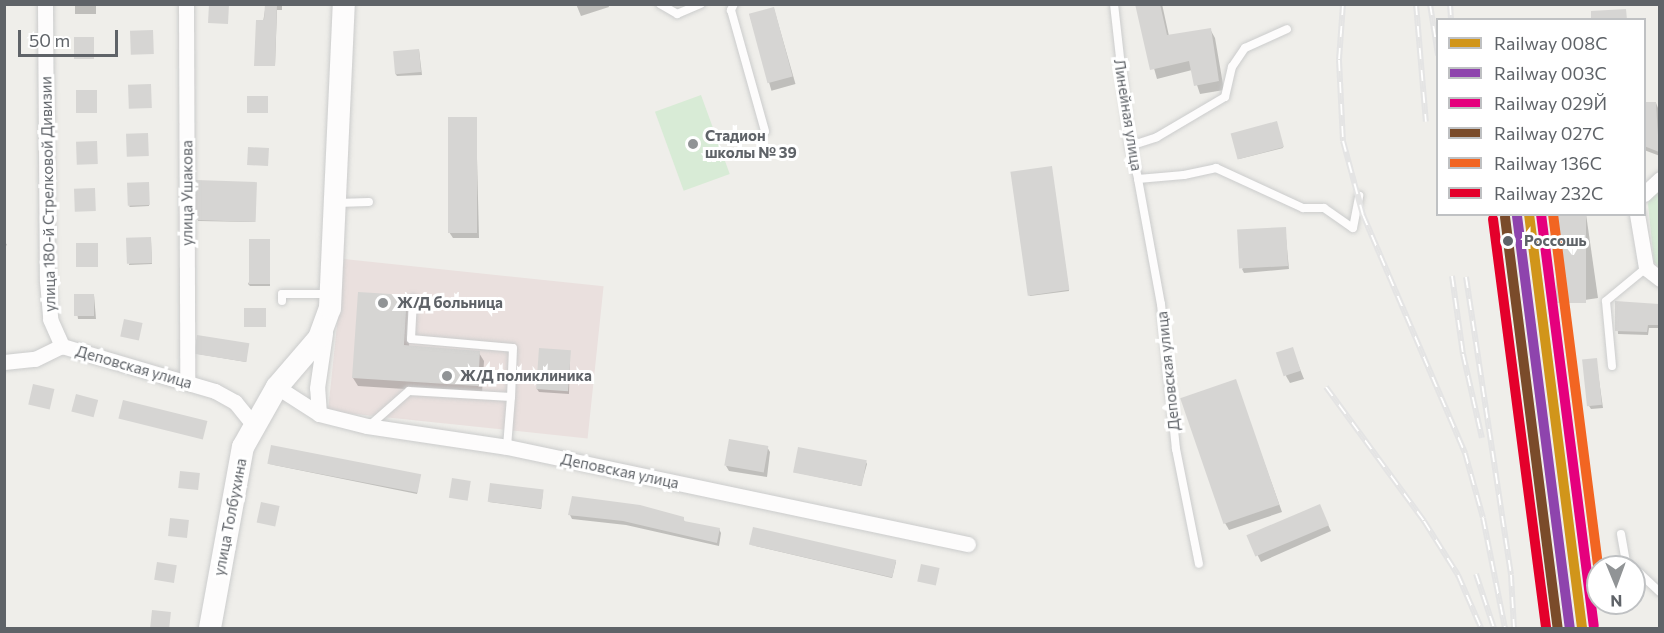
<!DOCTYPE html>
<meta charset="utf-8">
<style>
body{margin:0}
#map{position:relative;width:1664px;height:633px;overflow:hidden;background:#efeeea;font-family:Commissioner,sans-serif}
div>[style]{position:absolute}
.medical>*{inset:0;background:#eae0de;transform-origin:0 0}
.green>*{inset:0;background:#d8ebd6;transform-origin:0 0}
.shadow>*{inset:0;background:#0003;transform-origin:0 0}
.building>*{inset:0;background:#d6d5d3;transform-origin:0 0}
.roads{filter:drop-shadow(0 0 2px #cbcccc) drop-shadow(0 0 2px #cbcccc)}
.lane>*{height:8px;margin:-4px;padding:0 4px;transform-origin:4px;border-radius:4px;background:#fdfcfc}
.street>*{height:15px;margin:-7.5px;padding:0 7.5px;transform-origin:7.5px;border-radius:7.5px;background:#fdfcfc}
.secondary>*{height:22px;margin:-11px;padding:0 11px;transform-origin:11px;border-radius:11px;background:#fdfcfc}
.rail>*{height:6px;margin-top:-3px;transform-origin:0;background:repeating-linear-gradient(90deg,#fff 0 11px,#e4e4e4 0 22px);box-sizing:border-box;border-block:2px solid #e4e4e4}
.rail-1>*{height:10px;margin:-5px;padding:0 5px;transform-origin:5px;border-radius:5px;background:#d1951a}
.rail-2>*{height:10px;margin:-5px;padding:0 5px;transform-origin:5px;border-radius:5px;background:#8e44ad}
.rail-3>*{height:10px;margin:-5px;padding:0 5px;transform-origin:5px;border-radius:5px;background:#e5007d}
.rail-4>*{height:10px;margin:-5px;padding:0 5px;transform-origin:5px;border-radius:5px;background:#7a4b2a}
.rail-5>*{height:10px;margin:-5px;padding:0 5px;transform-origin:5px;border-radius:5px;background:#f26522}
.rail-6>*{height:10px;margin:-5px;padding:0 5px;transform-origin:5px;border-radius:5px;background:#e4002b}
.dots>*{width:16px;height:16px;translate:-50% -50%;box-sizing:border-box;border:3px solid #fff;border-radius:50%}
span{translate:-50% -50%;white-space:nowrap;text-align:center;line-height:1.15;-webkit-text-stroke:6px #fff;paint-order:stroke}
.street-label{font-size:15px;color:#5f6368}
.poi-label{font-size:15px;color:#5f6368;font-weight:700}
.left{translate:0 -50%;text-align:left}
.stop-label{font-size:15px;color:#5f6368;font-weight:700}
.frame{position:absolute;inset:0;border:6px solid #5f6368;pointer-events:none}
.legend{position:absolute;left:1436px;top:18px;width:210px;height:198px;box-sizing:border-box;background:#fff;border:2px solid #bfc1c3;margin:0;padding:8px 10px;list-style:none;font-size:18px;color:#5f6368}
.legend li{display:flex;align-items:center;gap:12px;height:30px}
.legend b{width:30px;border:2px solid #bfc1c3}
.north{position:absolute;left:1586px;top:555px;width:60px;height:60px;box-sizing:border-box;background:#fff;border:2px solid #bfc1c3;border-radius:50%;rotate:179deg;font-size:16px;font-weight:700;line-height:24px;text-align:center;color:#5f6368}
.north::after{content:'';display:block;margin:auto;width:21px;height:27px;background:#919496;clip-path:polygon(50% 0,100% 100%,50% 72%,0 100%)}
.scale{position:absolute;left:18px;top:30px;width:100px;height:27px;box-sizing:border-box;border:3px solid #5f6368;border-top:0;padding-left:8px;font-size:18px;line-height:21px;white-space:nowrap;color:#5f6368;-webkit-text-stroke:4px #fff;paint-order:stroke}
</style>
<div id="map">
<div class="medical">
<div style="left:344px;top:259px;width:261px;height:153px;rotate:6deg"></div>
</div>
<div class="green">
<div style="left:701px;top:95px;width:84px;height:49px;rotate:70deg"></div>
<div style="clip-path:polygon(1659px 190px,1659px 267px,1654px 262px,1648px 204px,1651px 195px)"></div>
</div>
<div class="shadow">
<div style="left:75px;top:4px;width:21px;height:10px"></div>
<div style="clip-path:polygon(266px 4px,282px 4px,282px 10px,277px 10px,275px 66px,256px 65px)"></div>
<div style="clip-path:polygon(576px 4px,608px 4px,609px 7px,581px 16px)"></div>
<div style="clip-path:polygon(1136px 4px,1162px 4px,1169px 36px,1210px 29px,1215px 38px,1224px 90px,1200px 94px,1192px 70px,1157px 79px)"></div>
<div style="left:774px;top:9px;width:78px;height:25px;rotate:74deg"></div>
<div style="clip-path:polygon(419px 50px,422px 75px,397px 76px,395px 73px)"></div>
<div style="clip-path:polygon(1656px 103px,1658px 108px,1660px 156px,1644px 150px,1644px 104px)"></div>
<div style="clip-path:polygon(476px 118px,479px 238px,453px 238px,449px 232px)"></div>
<div style="clip-path:polygon(1277px 124px,1283px 148px,1239px 159px,1239px 158px)"></div>
<div style="clip-path:polygon(1051px 169px,1069px 291px,1030px 296px,1029px 295px)"></div>
<div style="clip-path:polygon(256px 184px,255px 222px,198px 221px,198px 220px)"></div>
<div style="clip-path:polygon(149px 185px,149px 206px,130px 207px,129px 206px)"></div>
<div style="clip-path:polygon(1586px 214px,1598px 298px,1571px 302px,1570px 301px)"></div>
<div style="clip-path:polygon(1285px 228px,1289px 269px,1244px 273px,1242px 269px)"></div>
<div style="clip-path:polygon(151px 240px,152px 264px,129px 265px,129px 264px)"></div>
<div style="clip-path:polygon(270px 240px,270px 286px,250px 286px,248px 284px)"></div>
<div style="left:4px;top:243px;width:3px;height:16px;rotate:18deg"></div>
<div style="clip-path:polygon(94px 295px,96px 319px,78px 319px,75px 296px)"></div>
<div style="clip-path:polygon(406px 297px,411px 305px,409px 347px,479px 353px,484px 361px,482px 394px,358px 386px,353px 378px)"></div>
<div style="clip-path:polygon(1616px 303px,1660px 305px,1660px 328px,1649px 328px,1648px 335px,1618px 334px)"></div>
<div style="clip-path:polygon(248px 344px,246px 362px,198px 354px)"></div>
<div style="clip-path:polygon(1292px 349px,1304px 379px,1290px 383px,1286px 376px)"></div>
<div style="clip-path:polygon(570px 351px,569px 394px,539px 392px,537px 389px)"></div>
<div style="clip-path:polygon(1596px 359px,1603px 408px,1591px 409px,1589px 406px)"></div>
<div style="clip-path:polygon(1235px 381px,1282px 512px,1229px 530px,1225px 523px)"></div>
<div style="clip-path:polygon(767px 447px,770px 452px,767px 477px,729px 471px,726px 466px)"></div>
<div style="clip-path:polygon(269px 464px,420px 476px,417px 494px)"></div>
<div style="clip-path:polygon(867px 464px,861px 486px,794px 472px,866px 462px)"></div>
<div style="clip-path:polygon(543px 492px,541px 509px,489px 502px)"></div>
<div style="clip-path:polygon(1322px 512px,1331px 531px,1261px 562px,1249px 538px)"></div>
<div style="clip-path:polygon(570px 515px,683px 519px,686px 523px,719px 529px,721px 533px,719px 546px,626px 525px,572px 519px)"></div>
<div style="clip-path:polygon(751px 545px,895px 561px,896px 562px,892px 578px)"></div>
</div>
<div class="building">
<div style="left:209px;top:4px;width:20px;height:19px;rotate:3deg"></div>
<div style="clip-path:polygon(265px 4px,277px 4px,275px 66px,254px 66px,256px 20px,264px 20px)"></div>
<div style="clip-path:polygon(1135px 4px,1160px 4px,1167px 35px,1211px 28px,1219px 81px,1194px 86px,1189px 61px,1150px 70px)"></div>
<div style="left:774px;top:7px;width:72px;height:26px;rotate:75deg"></div>
<div style="clip-path:polygon(1626px 9px,1627px 20px,1591px 20px,1591px 11px)"></div>
<div style="left:153px;top:30px;width:24px;height:23px;rotate:88deg"></div>
<div style="left:74px;top:37px;width:20px;height:22px"></div>
<div style="left:419px;top:49px;width:23px;height:26px;rotate:85deg"></div>
<div style="left:151px;top:84px;width:24px;height:23px;rotate:88deg"></div>
<div style="left:76px;top:90px;width:21px;height:23px"></div>
<div style="left:247px;top:96px;width:21px;height:17px"></div>
<div style="clip-path:polygon(1644px 102px,1656px 102px,1659px 152px,1644px 146px)"></div>
<div style="left:448px;top:117px;width:29px;height:116px"></div>
<div style="left:1277px;top:121px;width:27px;height:48px;rotate:75deg"></div>
<div style="left:148px;top:133px;width:23px;height:22px;rotate:88deg"></div>
<div style="left:97px;top:141px;width:23px;height:21px;rotate:88deg"></div>
<div style="left:248px;top:147px;width:21px;height:18px;rotate:3deg"></div>
<div style="left:1052px;top:166px;width:125px;height:42px;rotate:82deg"></div>
<div style="left:196px;top:180px;width:61px;height:40px;rotate:2deg"></div>
<div style="left:149px;top:182px;width:23px;height:22px;rotate:88deg"></div>
<div style="left:95px;top:188px;width:23px;height:21px;rotate:88deg"></div>
<div style="left:1556px;top:214px;width:30px;height:89px"></div>
<div style="left:1286px;top:227px;width:39px;height:49px;rotate:87deg"></div>
<div style="left:151px;top:237px;width:26px;height:25px;rotate:88deg"></div>
<div style="left:249px;top:239px;width:21px;height:45px"></div>
<div style="left:76px;top:243px;width:22px;height:24px"></div>
<div style="clip-path:polygon(358px 292px,407px 295px,404px 345px,480px 351px,478px 386px,352px 378px)"></div>
<div style="left:74px;top:294px;width:20px;height:22px"></div>
<div style="clip-path:polygon(1615px 301px,1659px 304px,1659px 325px,1648px 325px,1647px 332px,1615px 331px)"></div>
<div style="left:244px;top:308px;width:22px;height:19px"></div>
<div style="left:124px;top:319px;width:19px;height:18px;rotate:12deg"></div>
<div style="left:197px;top:335px;width:53px;height:19px;rotate:9deg"></div>
<div style="left:1293px;top:347px;width:25px;height:18px;rotate:72deg"></div>
<div style="left:539px;top:348px;width:32px;height:41px;rotate:4deg"></div>
<div style="left:1597px;top:358px;width:47px;height:15px;rotate:84deg"></div>
<div style="left:1236px;top:379px;width:133px;height:59px;rotate:71deg"></div>
<div style="left:33px;top:384px;width:22px;height:21px;rotate:13deg"></div>
<div style="left:76px;top:394px;width:23px;height:18px;rotate:15deg"></div>
<div style="left:123px;top:400px;width:87px;height:19px;rotate:14deg"></div>
<div style="left:729px;top:439px;width:40px;height:27px;rotate:10deg"></div>
<div style="left:271px;top:445px;width:153px;height:19px;rotate:11deg"></div>
<div style="left:798px;top:447px;width:70px;height:26px;rotate:11deg"></div>
<div style="left:180px;top:471px;width:20px;height:17px;rotate:6deg"></div>
<div style="left:452px;top:478px;width:19px;height:20px;rotate:9deg"></div>
<div style="left:490px;top:483px;width:54px;height:19px;rotate:7deg"></div>
<div style="clip-path:polygon(572px 496px,640px 505px,684px 517px,684px 521px,720px 528px,717px 543px,623px 521px,568px 515px)"></div>
<div style="left:261px;top:502px;width:19px;height:21px;rotate:12deg"></div>
<div style="left:1320px;top:504px;width:23px;height:80px;rotate:67deg"></div>
<div style="left:170px;top:518px;width:19px;height:18px;rotate:6deg"></div>
<div style="left:753px;top:527px;width:147px;height:18px;rotate:13deg"></div>
<div style="left:157px;top:562px;width:20px;height:18px;rotate:9deg"></div>
<div style="left:921px;top:564px;width:19px;height:18px;rotate:12deg"></div>
<div style="left:152px;top:610px;width:19px;height:17px;rotate:6deg"></div>
</div>
<div class="roads">
<div class="lane">
<div style="left:660px;top:4px;width:20px;rotate:30deg"></div>
<div style="left:677px;top:14px;width:26px;rotate:-23deg"></div>
<div style="left:734px;top:4px;width:7px;rotate:117deg"></div>
<div style="left:731px;top:10px;width:126px;rotate:74.3deg"></div>
<div style="left:1114px;top:4px;width:143px;rotate:83.6deg"></div>
<div style="left:1130px;top:146px;width:34px;rotate:76deg"></div>
<div style="left:1138px;top:179px;width:46px;rotate:-5deg"></div>
<div style="left:1184px;top:175px;width:33px;rotate:-12deg"></div>
<div style="left:1216px;top:168px;width:96px;rotate:24.7deg"></div>
<div style="left:1303px;top:208px;width:21px"></div>
<div style="left:1324px;top:208px;width:35px;rotate:35deg"></div>
<div style="left:1353px;top:228px;width:33px;rotate:-79deg"></div>
<div style="left:1130px;top:146px;width:28px;rotate:-18deg"></div>
<div style="left:1157px;top:137px;width:79px;rotate:-30.5deg"></div>
<div style="left:1225px;top:97px;width:31px;rotate:-77deg"></div>
<div style="left:1232px;top:67px;width:23px;rotate:-56deg"></div>
<div style="left:1245px;top:48px;width:46px;rotate:-24.3deg"></div>
<div style="left:1138px;top:179px;width:127px;rotate:79.6deg"></div>
<div style="left:1161px;top:304px;width:146px;rotate:84.1deg"></div>
<div style="left:1176px;top:449px;width:117px;rotate:78.7deg"></div>
<div style="left:337px;top:203px;width:32px;rotate:-2deg"></div>
<div style="left:413px;top:299px;width:40px;rotate:92.9deg"></div>
<div style="left:411px;top:339px;width:102px;rotate:5deg"></div>
<div style="left:513px;top:348px;width:49px;rotate:92.3deg"></div>
<div style="left:282px;top:301px;width:7px;rotate:-90deg"></div>
<div style="left:282px;top:294px;width:45px"></div>
<div style="left:1612px;top:366px;width:65px;rotate:-95.3deg"></div>
<div style="left:1606px;top:301px;width:52px;rotate:-39.5deg"></div>
<div style="left:369px;top:426px;width:53px;rotate:-41.2deg"></div>
<div style="left:409px;top:391px;width:102px;rotate:3.4deg"></div>
<div style="left:511px;top:397px;width:50px;rotate:94.6deg"></div>
<div style="left:1621px;top:534px;width:29px;rotate:80deg"></div>
<div style="left:1626px;top:563px;width:7px;rotate:34deg"></div>
<div style="left:1634px;top:568px;width:35px;rotate:43deg"></div>
</div>
<div class="street">
<div style="left:45px;top:4px;width:277px;rotate:89.6deg"></div>
<div style="left:47px;top:281px;width:38px;rotate:85deg"></div>
<div style="left:50px;top:319px;width:30px;rotate:66deg"></div>
<div style="left:186px;top:4px;width:378px;rotate:89.8deg"></div>
<div style="left:1644px;top:194px;width:22px;rotate:-43deg"></div>
<div style="left:1637px;top:214px;width:55px;rotate:80.5deg"></div>
<div style="left:1646px;top:268px;width:18px;rotate:38deg"></div>
<div style="left:4px;top:362px;width:31px;rotate:-6deg"></div>
<div style="left:35px;top:359px;width:30px;rotate:-26deg"></div>
<div style="left:62px;top:346px;width:159px;rotate:16.4deg"></div>
<div style="left:215px;top:391px;width:23px;rotate:29deg"></div>
<div style="left:235px;top:402px;width:28px;rotate:51deg"></div>
<div style="left:277px;top:387px;width:50px;rotate:32.7deg"></div>
<div style="left:319px;top:414px;width:49px;rotate:14deg"></div>
<div style="left:367px;top:426px;width:142px;rotate:8.5deg"></div>
<div style="left:507px;top:447px;width:471px;rotate:11.9deg"></div>
<div style="left:319px;top:414px;width:26px;rotate:-94deg"></div>
<div style="left:317px;top:388px;width:56px;rotate:-81.7deg"></div>
</div>
<div class="secondary">
<div style="left:210px;top:628px;width:184px;rotate:-79.7deg"></div>
<div style="left:243px;top:447px;width:69px;rotate:-60.5deg"></div>
<div style="left:277px;top:387px;width:65px;rotate:-49.4deg"></div>
<div style="left:319px;top:338px;width:32px;rotate:-70deg"></div>
<div style="left:330px;top:308px;width:304px;rotate:-87.4deg"></div>
</div>
</div>
<div class="rail">
<div style="left:1343px;top:4px;width:56px;rotate:94.1deg"></div>
<div style="left:1339px;top:60px;width:81px;rotate:87.2deg"></div>
<div style="left:1343px;top:141px;width:77px;rotate:74.9deg"></div>
<div style="left:1363px;top:215px;width:259px;rotate:66.8deg"></div>
<div style="left:1465px;top:453px;width:67px;rotate:74.5deg"></div>
<div style="left:1483px;top:518px;width:112px;rotate:78.7deg"></div>
<div style="left:1416px;top:4px;width:118px;rotate:85.2deg"></div>
<div style="left:1430px;top:4px;width:52px;rotate:81.1deg"></div>
<div style="left:1450px;top:4px;width:16px;rotate:86deg"></div>
<div style="left:1452px;top:276px;width:79px;rotate:82deg"></div>
<div style="left:1463px;top:354px;width:86px;rotate:77.3deg"></div>
<div style="left:1466px;top:277px;width:301px;rotate:81.4deg"></div>
<div style="left:1511px;top:575px;width:53px;rotate:86.8deg"></div>
<div style="left:1326px;top:387px;width:166px;rotate:53.8deg"></div>
<div style="left:1424px;top:521px;width:64px;rotate:57.8deg"></div>
<div style="left:1458px;top:575px;width:58px;rotate:66.5deg"></div>
<div style="left:1476px;top:574px;width:57px;rotate:71.6deg"></div>
</div>
<div class="rail-1">
<div style="left:1529px;top:214px;width:417px;rotate:82.7deg"></div>
</div>
<div class="rail-2">
<div style="left:1517px;top:216px;width:415px;rotate:82.7deg"></div>
</div>
<div class="rail-3">
<div style="left:1541px;top:214px;width:415px;rotate:82.7deg"></div>
</div>
<div class="rail-4">
<div style="left:1505px;top:217px;width:414px;rotate:82.7deg"></div>
</div>
<div class="rail-5">
<div style="left:1553px;top:214px;width:356px;rotate:82.7deg"></div>
</div>
<div class="rail-6">
<div style="left:1493px;top:219px;width:412px;rotate:82.6deg"></div>
</div>
<div class="dots">
<div style="left:693px;top:144px;background:#919496"></div>
<div style="left:1508px;top:241px;background:#5f6368"></div>
<div style="left:383px;top:303px;background:#919496"></div>
<div style="left:447px;top:376px;background:#919496"></div>
</div>
<div class="street-label">
<span style="left:1128px;top:115px;rotate:81deg">Линейная улица</span>
<span style="left:187px;top:193px;rotate:-90deg">улица Ушакова</span>
<span style="left:48px;top:194px;rotate:-91deg">улица 180-й Стрелковой Дивизии</span>
<span style="left:134px;top:367px;rotate:16deg">Деповская улица</span>
<span style="left:1168px;top:371px;rotate:-96deg">Деповская улица</span>
<span style="left:620px;top:471px;rotate:12deg">Деповская улица</span>
<span style="left:230px;top:517px;rotate:-79deg">улица Толбухина</span>
</div>
<div class="poi-label">
<span class="left" style="left:705px;top:144px">Стадион<br>школы № 39</span>
<span class="left" style="left:397px;top:303px">Ж/Д больница</span>
<span class="left" style="left:460px;top:376px">Ж/Д поликлиника</span>
</div>
<div class="stop-label">
<span class="left" style="left:1524px;top:241px">Россошь</span>
</div>
<div class="frame"></div>
<ul class="legend">
<li><b style="height:8px;background:#d1951a"></b>Railway 008С</li>
<li><b style="height:8px;background:#8e44ad"></b>Railway 003С</li>
<li><b style="height:8px;background:#e5007d"></b>Railway 029Й</li>
<li><b style="height:8px;background:#7a4b2a"></b>Railway 027С</li>
<li><b style="height:8px;background:#f26522"></b>Railway 136С</li>
<li><b style="height:8px;background:#e4002b"></b>Railway 232C</li>
</ul>
<div class="north">N</div>
<div class="scale">50 m</div>
</div>
